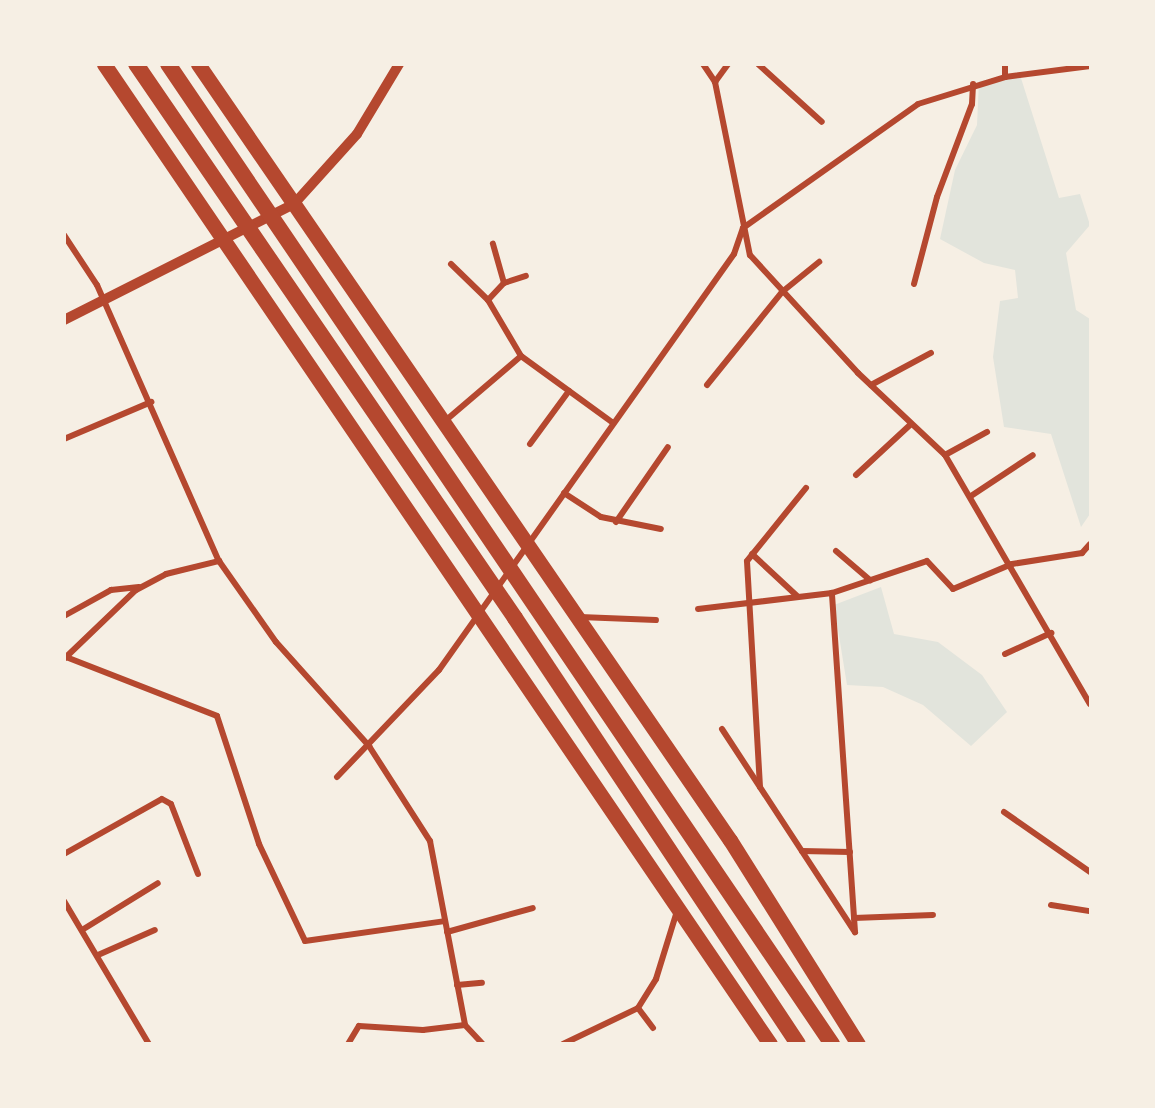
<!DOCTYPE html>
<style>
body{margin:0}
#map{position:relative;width:1155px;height:1108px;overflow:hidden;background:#f6efe4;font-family:Lato,sans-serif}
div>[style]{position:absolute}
.green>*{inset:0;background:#e2e4dc}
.minor>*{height:6px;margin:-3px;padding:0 3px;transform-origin:3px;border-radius:3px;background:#b5482f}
.tertiary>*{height:10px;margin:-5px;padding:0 5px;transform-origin:5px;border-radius:5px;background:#b5482f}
.primary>*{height:15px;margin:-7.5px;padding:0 7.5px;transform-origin:7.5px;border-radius:7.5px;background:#b5482f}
.motorway>*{height:16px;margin:-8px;padding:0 8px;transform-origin:8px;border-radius:8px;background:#b5482f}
span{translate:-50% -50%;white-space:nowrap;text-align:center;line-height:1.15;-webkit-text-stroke:5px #f6efe4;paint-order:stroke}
.frame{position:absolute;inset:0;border:66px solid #f6efe4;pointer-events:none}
</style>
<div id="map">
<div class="green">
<div style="clip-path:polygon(1020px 75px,1059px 198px,1080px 194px,1090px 225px,1066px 253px,1076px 310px,1090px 319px,1090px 514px,1081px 527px,1051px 434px,1004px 427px,993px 357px,1000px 301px,1018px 298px,1015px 270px,984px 263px,940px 239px,955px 170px,977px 125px,979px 81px)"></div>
<div style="clip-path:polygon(881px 587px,894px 634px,938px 642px,982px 675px,1007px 712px,971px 746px,923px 705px,883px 687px,847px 685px,834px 605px)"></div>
</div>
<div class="minor">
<div style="left:703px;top:64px;width:22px;rotate:56deg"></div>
<div style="left:715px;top:82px;width:177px;rotate:78.6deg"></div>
<div style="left:750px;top:255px;width:160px;rotate:47.5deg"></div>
<div style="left:858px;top:373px;width:120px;rotate:43.3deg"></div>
<div style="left:945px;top:455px;width:288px;rotate:59.8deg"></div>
<div style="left:758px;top:64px;width:86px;rotate:42.2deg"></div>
<div style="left:1005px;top:77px;width:13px;rotate:-90deg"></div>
<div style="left:715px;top:82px;width:22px;rotate:-54deg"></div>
<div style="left:64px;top:235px;width:60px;rotate:56.6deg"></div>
<div style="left:97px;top:285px;width:302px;rotate:66.2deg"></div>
<div style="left:219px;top:561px;width:99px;rotate:54.9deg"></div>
<div style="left:276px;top:642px;width:140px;rotate:48.2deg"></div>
<div style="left:369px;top:746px;width:113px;rotate:57.3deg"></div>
<div style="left:430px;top:841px;width:187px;rotate:79.2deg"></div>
<div style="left:465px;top:1025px;width:26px;rotate:47deg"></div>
<div style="left:451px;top:264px;width:52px;rotate:44.2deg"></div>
<div style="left:488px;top:300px;width:65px;rotate:59.5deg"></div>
<div style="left:521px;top:356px;width:112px;rotate:36deg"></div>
<div style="left:504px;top:283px;width:23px;rotate:-18deg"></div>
<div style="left:914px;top:284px;width:90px;rotate:-75.2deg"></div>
<div style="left:937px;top:197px;width:99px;rotate:-69.4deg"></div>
<div style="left:972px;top:104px;width:20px;rotate:-87deg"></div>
<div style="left:488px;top:300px;width:23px;rotate:-47deg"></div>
<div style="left:504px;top:283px;width:41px;rotate:-105.8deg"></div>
<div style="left:707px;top:385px;width:119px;rotate:-51.1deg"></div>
<div style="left:782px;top:292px;width:48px;rotate:-39deg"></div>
<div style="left:871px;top:385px;width:68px;rotate:-28.1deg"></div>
<div style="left:445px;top:421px;width:100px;rotate:-40.5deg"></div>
<div style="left:64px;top:439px;width:95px;rotate:-23deg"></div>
<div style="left:530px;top:444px;width:66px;rotate:-53.7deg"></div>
<div style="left:945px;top:455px;width:48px;rotate:-28.7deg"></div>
<div style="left:856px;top:475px;width:75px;rotate:-42.8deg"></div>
<div style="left:564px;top:493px;width:44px;rotate:33deg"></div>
<div style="left:601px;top:517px;width:61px;rotate:11.3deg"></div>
<div style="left:971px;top:496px;width:74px;rotate:-33.5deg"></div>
<div style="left:616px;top:522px;width:91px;rotate:-55.3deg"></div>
<div style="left:836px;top:551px;width:45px;rotate:40.5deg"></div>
<div style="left:752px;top:554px;width:62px;rotate:43deg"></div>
<div style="left:698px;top:609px;width:135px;rotate:-6.8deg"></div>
<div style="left:832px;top:593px;width:100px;rotate:-18.6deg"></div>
<div style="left:927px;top:561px;width:38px;rotate:47deg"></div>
<div style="left:953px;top:589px;width:64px;rotate:-23deg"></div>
<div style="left:1012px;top:564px;width:71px;rotate:-8.9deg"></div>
<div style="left:1082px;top:553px;width:12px;rotate:-48deg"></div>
<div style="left:64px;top:616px;width:54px;rotate:-29deg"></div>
<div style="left:111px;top:590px;width:28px;rotate:-6deg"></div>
<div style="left:580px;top:617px;width:76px;rotate:2.3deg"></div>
<div style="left:1005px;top:654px;width:51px;rotate:-24.5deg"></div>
<div style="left:66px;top:657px;width:162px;rotate:21.3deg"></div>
<div style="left:217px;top:716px;width:135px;rotate:71.8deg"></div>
<div style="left:259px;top:844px;width:107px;rotate:64.6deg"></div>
<div style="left:305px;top:941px;width:141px;rotate:-8.1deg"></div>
<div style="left:65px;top:658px;width:98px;rotate:-43.8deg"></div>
<div style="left:136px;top:590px;width:34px;rotate:-28deg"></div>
<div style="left:166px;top:574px;width:55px;rotate:-13.8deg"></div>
<div style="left:722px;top:729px;width:243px;rotate:56.8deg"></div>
<div style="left:855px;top:932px;width:340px;rotate:-93.9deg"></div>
<div style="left:337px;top:777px;width:148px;rotate:-46.4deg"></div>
<div style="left:439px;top:670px;width:510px;rotate:-54.66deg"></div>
<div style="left:734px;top:254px;width:28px;rotate:-71deg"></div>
<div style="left:743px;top:228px;width:214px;rotate:-35.3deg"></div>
<div style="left:918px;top:104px;width:91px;rotate:-17.2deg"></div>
<div style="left:1005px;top:77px;width:86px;rotate:-7.4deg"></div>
<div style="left:760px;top:787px;width:226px;rotate:-93.3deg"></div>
<div style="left:747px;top:561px;width:94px;rotate:-51.1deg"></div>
<div style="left:1004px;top:812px;width:105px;rotate:34.9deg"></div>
<div style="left:802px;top:851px;width:48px;rotate:1.2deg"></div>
<div style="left:64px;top:854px;width:112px;rotate:-29.3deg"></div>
<div style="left:162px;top:799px;width:10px;rotate:29deg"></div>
<div style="left:171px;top:804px;width:75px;rotate:68.9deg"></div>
<div style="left:64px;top:901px;width:166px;rotate:59.3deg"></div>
<div style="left:1051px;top:905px;width:39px;rotate:9deg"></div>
<div style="left:854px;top:918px;width:79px;rotate:-2.2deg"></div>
<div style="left:82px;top:930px;width:89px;rotate:-31.7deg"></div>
<div style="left:447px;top:932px;width:89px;rotate:-15.6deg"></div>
<div style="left:98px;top:955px;width:62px;rotate:-23.7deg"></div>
<div style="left:457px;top:985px;width:25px;rotate:-5deg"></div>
<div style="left:638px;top:1008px;width:25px;rotate:53deg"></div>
<div style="left:348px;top:1044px;width:21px;rotate:-59deg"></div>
<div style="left:359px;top:1026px;width:64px;rotate:3.6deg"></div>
<div style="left:423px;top:1030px;width:42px;rotate:-6.8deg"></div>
<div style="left:563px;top:1044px;width:83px;rotate:-25.6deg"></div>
<div style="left:638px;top:1008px;width:34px;rotate:-58deg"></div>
<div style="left:656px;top:979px;width:71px;rotate:-72.8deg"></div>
</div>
<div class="tertiary">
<div style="left:64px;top:320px;width:258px;rotate:-26.8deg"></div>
<div style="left:294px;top:204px;width:94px;rotate:-48deg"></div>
<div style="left:357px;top:134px;width:82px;rotate:-59deg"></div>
</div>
<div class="primary">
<div style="left:104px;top:64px;width:1185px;rotate:55.8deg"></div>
<div style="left:198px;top:64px;width:941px;rotate:55.57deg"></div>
<div style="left:730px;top:840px;width:241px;rotate:57.9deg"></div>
</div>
<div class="motorway">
<div style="left:136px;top:64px;width:671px;rotate:55.62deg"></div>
<div style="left:515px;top:618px;width:511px;rotate:56.4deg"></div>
<div style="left:168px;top:64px;width:1184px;rotate:55.88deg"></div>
</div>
<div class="frame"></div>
</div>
